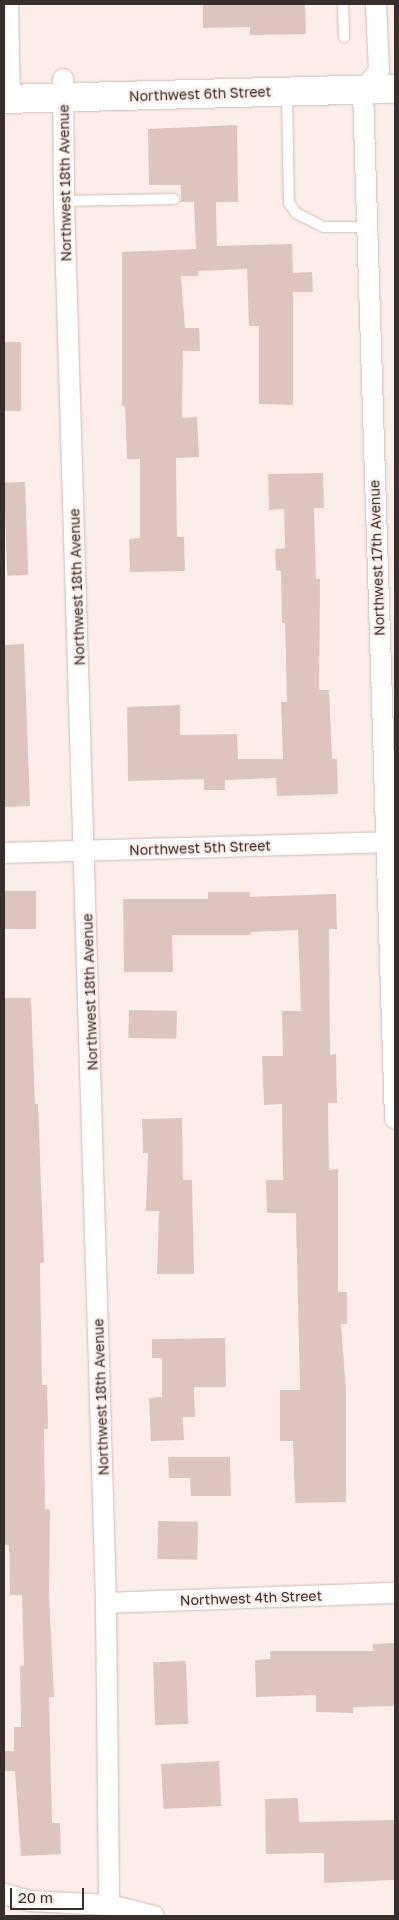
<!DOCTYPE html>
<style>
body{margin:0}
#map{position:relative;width:399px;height:1920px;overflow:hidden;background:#fcede8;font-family:"Golos Text",sans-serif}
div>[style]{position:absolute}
.building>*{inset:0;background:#ddc5be;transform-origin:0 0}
.roads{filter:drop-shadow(0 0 1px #d1bab3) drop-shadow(0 0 1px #d1bab3)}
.lane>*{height:10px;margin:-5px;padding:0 5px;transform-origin:5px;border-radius:5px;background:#fff}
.street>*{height:20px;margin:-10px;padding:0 10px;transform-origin:10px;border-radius:10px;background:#fff}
.secondary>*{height:28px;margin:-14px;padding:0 14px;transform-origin:14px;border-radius:14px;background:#fff}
span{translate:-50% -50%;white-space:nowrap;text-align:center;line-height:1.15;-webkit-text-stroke:4px #fcede8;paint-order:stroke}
.street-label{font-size:14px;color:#382f2c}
.frame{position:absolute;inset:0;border:5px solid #382f2c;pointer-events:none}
.scale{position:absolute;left:10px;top:1888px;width:74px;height:22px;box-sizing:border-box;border:2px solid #382f2c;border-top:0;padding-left:6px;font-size:15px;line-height:18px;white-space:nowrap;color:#382f2c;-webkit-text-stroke:4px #fcede8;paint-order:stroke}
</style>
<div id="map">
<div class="building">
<div style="clip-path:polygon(203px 4px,305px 4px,306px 34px,250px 35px,250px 27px,203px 28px)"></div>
<div style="clip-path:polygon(237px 125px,238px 202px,216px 202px,217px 246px,292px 244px,293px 273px,312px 272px,313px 292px,293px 292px,293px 405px,259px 404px,259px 326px,249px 326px,247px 269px,198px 271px,198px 276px,181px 276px,185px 328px,199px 328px,200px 351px,183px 351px,182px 418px,197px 417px,199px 457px,176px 458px,177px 537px,184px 537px,185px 571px,130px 572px,129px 539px,140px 538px,140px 459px,127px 459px,125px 406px,122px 406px,122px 252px,196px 249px,194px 202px,181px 202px,181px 185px,149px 185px,148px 129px)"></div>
<div style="left:4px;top:342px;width:17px;height:69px"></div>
<div style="clip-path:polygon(323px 473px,324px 508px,314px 508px,316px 579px,320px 579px,319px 690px,329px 690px,332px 759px,337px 759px,338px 794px,277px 796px,276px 778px,225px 780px,225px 790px,204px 790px,204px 779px,128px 781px,127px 707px,180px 705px,180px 735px,237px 734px,238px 759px,283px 759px,281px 702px,287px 702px,285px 623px,282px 623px,281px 571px,276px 571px,275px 549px,285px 548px,284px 509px,269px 510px,268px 474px)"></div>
<div style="left:25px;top:482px;width:93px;height:21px;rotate:88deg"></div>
<div style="clip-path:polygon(24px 644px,30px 806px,4px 807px,4px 645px)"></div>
<div style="left:36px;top:891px;width:38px;height:32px;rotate:90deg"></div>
<div style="clip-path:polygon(208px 892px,250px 892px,250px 897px,336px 894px,337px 929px,329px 929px,330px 1055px,336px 1054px,337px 1103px,328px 1103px,329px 1170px,338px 1169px,338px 1292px,347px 1292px,347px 1324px,341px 1324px,346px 1390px,346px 1502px,295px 1503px,293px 1441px,280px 1441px,280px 1390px,300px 1390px,296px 1213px,267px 1213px,266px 1180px,283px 1180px,282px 1104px,264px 1105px,262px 1056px,283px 1056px,282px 1011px,301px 1011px,298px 930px,251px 932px,251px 935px,172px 935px,173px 972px,124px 972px,123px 899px,208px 899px)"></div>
<div style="clip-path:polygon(4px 998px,31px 998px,35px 1104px,38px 1104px,44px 1263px,40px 1263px,42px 1385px,47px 1385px,48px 1429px,44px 1429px,45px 1509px,50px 1509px,49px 1594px,54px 1697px,49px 1697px,52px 1823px,60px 1823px,61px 1854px,21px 1856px,15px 1771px,4px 1771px,4px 1751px,14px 1751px,14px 1727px,21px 1727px,20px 1666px,24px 1666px,22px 1595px,10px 1595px,9px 1545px,4px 1545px)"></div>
<div style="left:129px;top:1010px;width:48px;height:28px;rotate:1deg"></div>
<div style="clip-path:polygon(182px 1118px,183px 1180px,192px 1180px,194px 1274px,157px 1274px,159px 1211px,146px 1211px,148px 1153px,143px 1153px,142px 1119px)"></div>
<div style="clip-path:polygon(225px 1338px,226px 1387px,194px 1387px,195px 1417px,183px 1417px,184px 1440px,151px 1441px,149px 1398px,162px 1397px,162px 1358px,152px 1358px,152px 1339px)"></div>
<div style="clip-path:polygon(168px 1457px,230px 1457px,231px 1496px,191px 1496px,190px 1478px,169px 1478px)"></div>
<div style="left:158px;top:1521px;width:40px;height:38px;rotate:1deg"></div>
<div style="clip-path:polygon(395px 1643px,395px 1706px,353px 1707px,353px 1713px,316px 1712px,316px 1695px,256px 1697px,255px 1660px,270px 1659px,270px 1651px,373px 1651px,373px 1644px)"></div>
<div style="left:186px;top:1661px;width:63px;height:33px;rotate:88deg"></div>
<div style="left:219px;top:1761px;width:45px;height:58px;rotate:87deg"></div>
<div style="clip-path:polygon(298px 1798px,299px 1822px,395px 1820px,395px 1880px,324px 1883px,324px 1853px,266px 1854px,265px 1799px)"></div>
</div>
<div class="roads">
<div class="lane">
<div style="left:343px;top:4px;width:33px;rotate:88deg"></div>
<div style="left:287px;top:93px;width:110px;rotate:89deg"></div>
<div style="left:289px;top:203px;width:12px;rotate:55deg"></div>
<div style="left:296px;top:213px;width:31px;rotate:27deg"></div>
<div style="left:324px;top:227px;width:43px"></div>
<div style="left:64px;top:201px;width:110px;rotate:-1deg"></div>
</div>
<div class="street">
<div style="left:8px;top:4px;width:95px;rotate:88.8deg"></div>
<div style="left:376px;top:4px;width:67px;rotate:87.4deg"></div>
<div style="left:379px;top:71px;width:25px;rotate:130deg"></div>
<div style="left:363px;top:90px;width:1029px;rotate:88.22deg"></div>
<div style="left:63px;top:79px;width:122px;rotate:89.5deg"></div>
<div style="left:64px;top:201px;width:1403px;rotate:88.28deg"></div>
<div style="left:106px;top:1603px;width:302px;rotate:89.4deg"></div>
<div style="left:4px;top:853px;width:391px;rotate:-1.6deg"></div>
<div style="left:106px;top:1603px;width:289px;rotate:-2deg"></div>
<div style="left:4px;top:1894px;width:27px;rotate:15deg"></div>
<div style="left:30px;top:1901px;width:79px;rotate:2.9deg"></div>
<div style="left:109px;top:1905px;width:46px;rotate:13.7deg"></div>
</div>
<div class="secondary">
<div style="left:4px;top:99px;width:391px;rotate:-1.5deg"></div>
</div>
</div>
<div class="street-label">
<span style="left:200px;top:94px;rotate:-2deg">Northwest 6th Street</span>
<span style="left:65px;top:183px;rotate:-91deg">Northwest 18th Avenue</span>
<span style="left:377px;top:558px;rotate:-92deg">Northwest 17th Avenue</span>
<span style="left:77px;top:587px;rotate:-92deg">Northwest 18th Avenue</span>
<span style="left:200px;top:848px;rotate:-2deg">Northwest 5th Street</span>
<span style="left:90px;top:992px;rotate:-92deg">Northwest 18th Avenue</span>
<span style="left:101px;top:1397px;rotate:-92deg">Northwest 18th Avenue</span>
<span style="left:251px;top:1598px;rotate:-2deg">Northwest 4th Street</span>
</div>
<div class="frame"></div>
<div class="scale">20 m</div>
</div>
